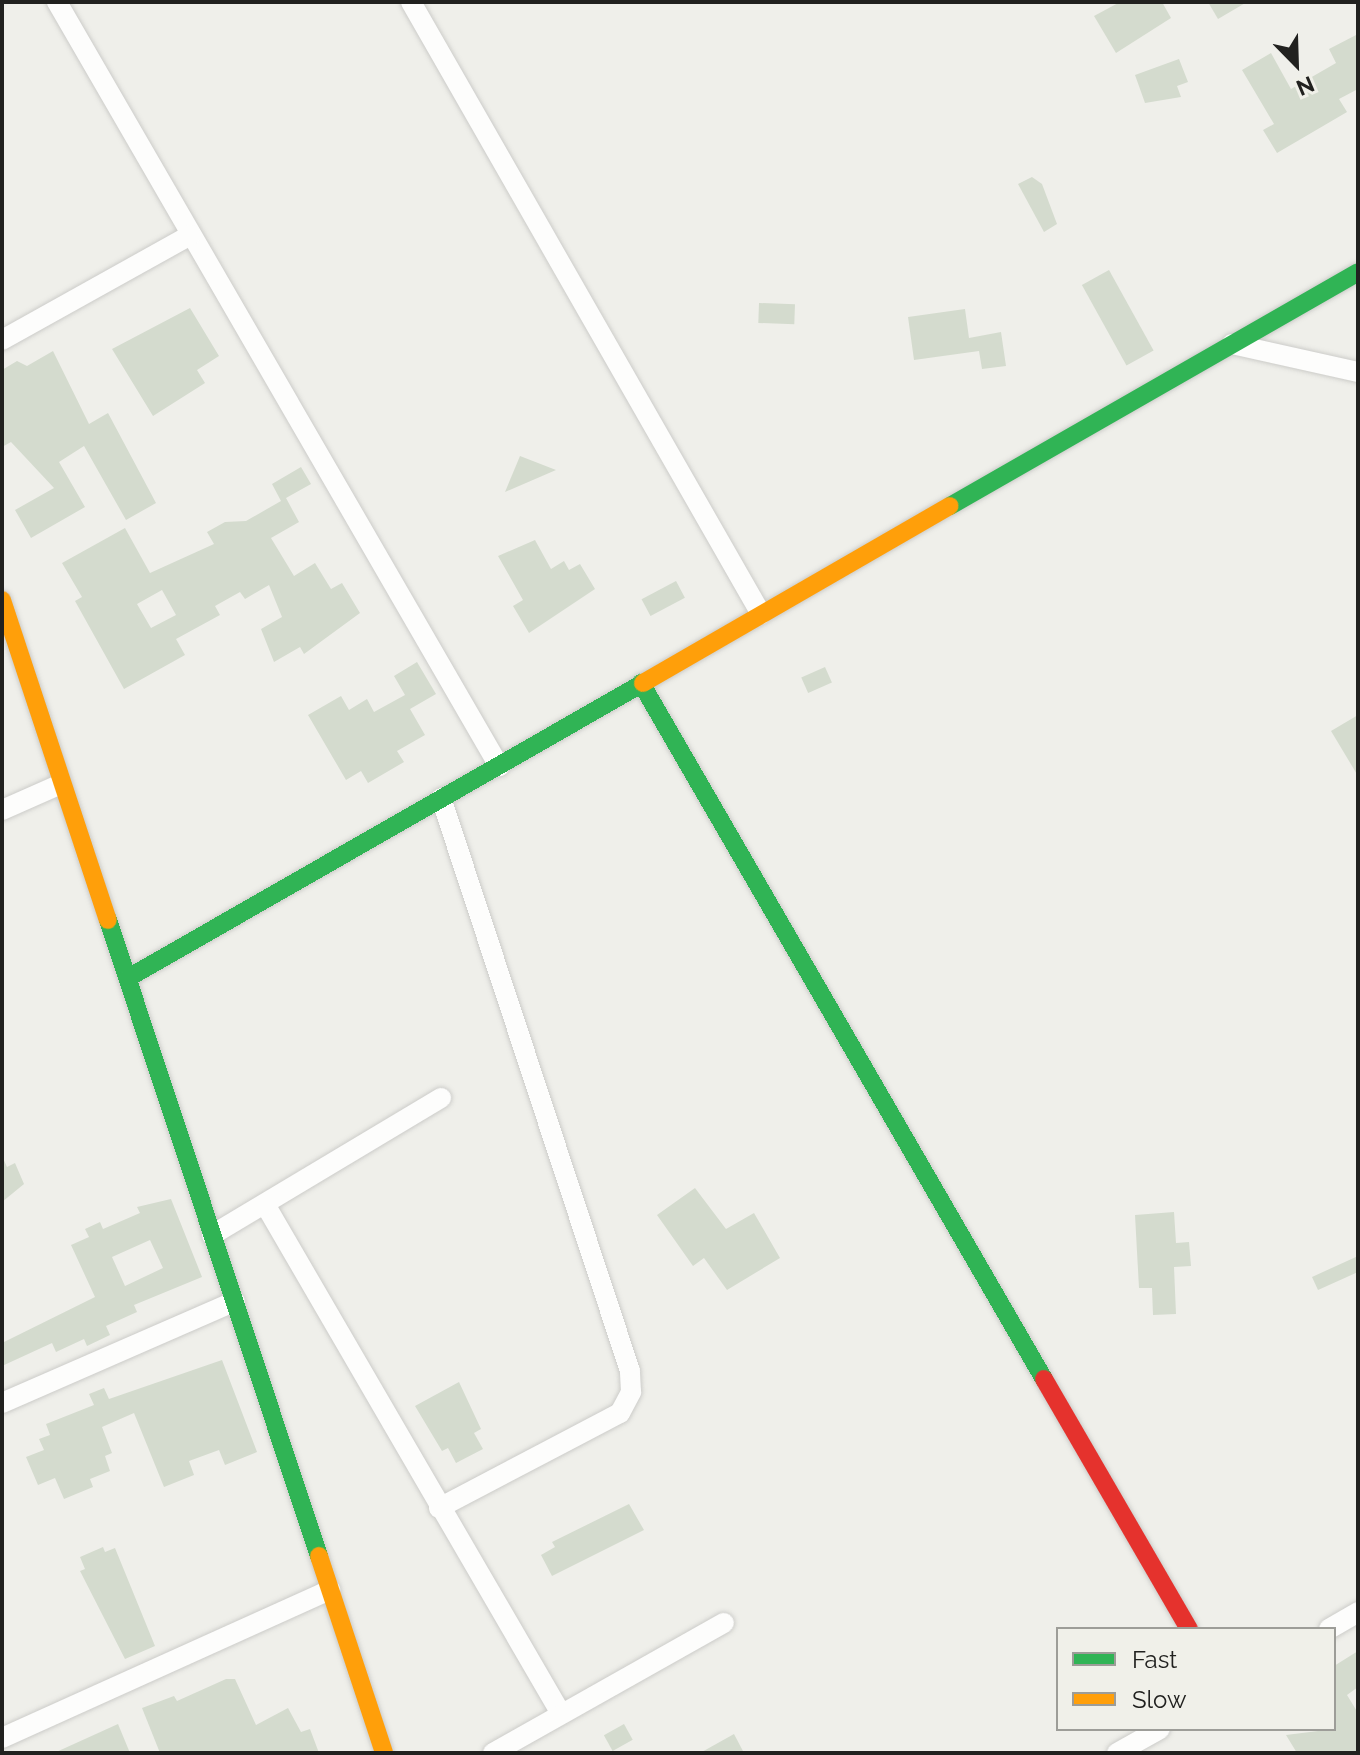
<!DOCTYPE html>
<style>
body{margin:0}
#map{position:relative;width:1360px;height:1755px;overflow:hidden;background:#efefea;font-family:Raleway,sans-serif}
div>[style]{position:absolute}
.building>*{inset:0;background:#d4dbce;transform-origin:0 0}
.roads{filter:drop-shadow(0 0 2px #ccccc9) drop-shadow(0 0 2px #ccccc9)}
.street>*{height:20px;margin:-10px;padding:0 10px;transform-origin:10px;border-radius:10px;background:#fdfdfc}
.fast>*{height:18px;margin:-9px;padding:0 9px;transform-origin:9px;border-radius:9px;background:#30b455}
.slow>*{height:18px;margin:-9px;padding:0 9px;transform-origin:9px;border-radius:9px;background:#ff9f0a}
.jam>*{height:18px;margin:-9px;padding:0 9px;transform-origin:9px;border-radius:9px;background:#e5322d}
span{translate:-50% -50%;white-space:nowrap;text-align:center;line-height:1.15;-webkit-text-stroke:7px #f0f0e9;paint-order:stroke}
.frame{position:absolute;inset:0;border:4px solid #21211f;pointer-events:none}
.legend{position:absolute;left:1056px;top:1627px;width:280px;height:104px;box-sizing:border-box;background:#f0f0e9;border:2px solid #9d9d98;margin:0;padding:10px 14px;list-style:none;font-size:24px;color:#21211f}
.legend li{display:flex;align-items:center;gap:16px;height:40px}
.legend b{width:40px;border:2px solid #9d9d98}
.north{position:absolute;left:1256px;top:24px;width:80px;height:80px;-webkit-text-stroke:6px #f0f0e9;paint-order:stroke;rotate:157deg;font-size:22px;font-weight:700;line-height:32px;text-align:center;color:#21211f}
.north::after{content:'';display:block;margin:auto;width:28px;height:36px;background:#21211f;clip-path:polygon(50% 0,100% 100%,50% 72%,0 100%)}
</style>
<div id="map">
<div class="building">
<div style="clip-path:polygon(1120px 2px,1162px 2px,1171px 18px,1116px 53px,1094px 16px)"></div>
<div style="clip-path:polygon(1208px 2px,1247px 2px,1218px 19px)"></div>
<div style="clip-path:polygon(1358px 34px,1358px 89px,1339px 99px,1347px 112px,1277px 153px,1263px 130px,1274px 124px,1242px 70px,1271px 53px,1291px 89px,1336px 63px,1329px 49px)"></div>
<div style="clip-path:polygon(1179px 59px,1188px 82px,1177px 86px,1181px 97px,1145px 103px,1135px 75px)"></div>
<div style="clip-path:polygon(1032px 177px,1042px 184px,1057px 224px,1044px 232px,1018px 184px)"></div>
<div style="left:1109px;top:270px;width:92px;height:31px;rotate:61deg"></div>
<div style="left:759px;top:303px;width:36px;height:20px;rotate:2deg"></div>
<div style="clip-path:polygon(190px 308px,219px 356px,197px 370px,205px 383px,153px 416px,112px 349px)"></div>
<div style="clip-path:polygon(965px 309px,969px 338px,1001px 332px,1006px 366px,982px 369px,979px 351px,914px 360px,908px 317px)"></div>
<div style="clip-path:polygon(53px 351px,89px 424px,108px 413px,156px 503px,126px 520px,84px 446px,59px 462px,85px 507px,31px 538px,15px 510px,54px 488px,11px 442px,2px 447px,2px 370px,17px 361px,27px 366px)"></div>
<div style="clip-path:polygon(520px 456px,556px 470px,505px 492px)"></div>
<div style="clip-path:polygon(evenodd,301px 467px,311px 484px,286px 498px,299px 522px,271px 538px,294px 576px,315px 563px,331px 589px,342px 583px,360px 613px,304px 654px,300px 647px,274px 662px,261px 629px,282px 617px,269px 585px,245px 599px,240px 592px,215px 606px,220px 615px,176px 639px,185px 655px,124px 689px,75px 601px,82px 597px,62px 563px,125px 528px,150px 573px,214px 544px,207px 532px,225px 522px,246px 521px,281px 501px,272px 484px,301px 467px,162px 590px,176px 615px,151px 628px,137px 604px,162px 590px)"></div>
<div style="clip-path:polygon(535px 540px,551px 569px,564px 561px,569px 570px,580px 564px,595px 589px,529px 633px,513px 606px,523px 600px,498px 556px)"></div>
<div style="left:676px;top:581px;width:19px;height:39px;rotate:62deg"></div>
<div style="clip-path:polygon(417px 662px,436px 694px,410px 709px,425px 735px,397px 751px,404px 762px,368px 783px,361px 771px,346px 780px,308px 715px,341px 696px,349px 710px,367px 699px,374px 712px,405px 695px,394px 676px)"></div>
<div style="left:825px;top:667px;width:17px;height:26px;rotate:66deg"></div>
<div style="clip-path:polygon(1358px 715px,1358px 776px,1331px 731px)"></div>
<div style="clip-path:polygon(2px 1156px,7px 1167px,15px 1163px,24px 1184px,2px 1202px)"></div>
<div style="clip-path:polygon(695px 1188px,726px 1229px,754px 1213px,780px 1258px,727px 1290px,704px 1258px,693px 1266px,657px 1215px)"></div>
<div style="clip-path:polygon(evenodd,171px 1199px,202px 1277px,134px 1305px,137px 1312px,106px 1326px,110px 1335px,87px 1346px,84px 1339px,56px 1352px,52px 1343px,2px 1366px,2px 1343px,95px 1297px,71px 1245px,89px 1237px,85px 1229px,100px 1222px,103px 1229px,140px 1213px,137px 1207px,171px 1199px,150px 1240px,163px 1268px,125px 1286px,112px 1257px,150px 1240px)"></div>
<div style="clip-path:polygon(1174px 1212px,1176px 1243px,1189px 1242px,1191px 1266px,1174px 1267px,1176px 1314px,1153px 1315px,1152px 1288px,1139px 1288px,1135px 1215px)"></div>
<div style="clip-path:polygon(1358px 1256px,1358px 1272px,1318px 1290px,1312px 1277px)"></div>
<div style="clip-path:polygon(222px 1360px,257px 1452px,225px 1465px,219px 1450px,189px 1461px,194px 1475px,164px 1487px,134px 1413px,102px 1427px,112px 1453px,105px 1456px,110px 1471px,90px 1479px,93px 1487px,64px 1499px,55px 1478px,38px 1485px,26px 1457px,44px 1450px,39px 1439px,50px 1435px,46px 1424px,94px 1405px,89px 1394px,104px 1388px,109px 1399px)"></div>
<div style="clip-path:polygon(459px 1382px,481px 1429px,474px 1433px,483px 1449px,456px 1463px,448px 1448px,442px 1451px,415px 1406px)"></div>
<div style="clip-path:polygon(629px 1504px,644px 1530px,552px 1576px,541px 1555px,555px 1547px,552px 1542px)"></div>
<div style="clip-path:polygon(103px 1547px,105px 1552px,115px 1548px,155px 1646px,125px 1659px,80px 1571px,85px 1569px,80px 1557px)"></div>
<div style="clip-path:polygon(1358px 1651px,1358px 1687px,1347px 1695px,1358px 1713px,1358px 1753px,1297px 1753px,1286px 1735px,1334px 1729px,1334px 1666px)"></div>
<div style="clip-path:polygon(226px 1679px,235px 1679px,256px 1725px,288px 1708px,301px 1732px,310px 1729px,319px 1753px,160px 1753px,142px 1708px,174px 1696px,177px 1701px)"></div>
<div style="clip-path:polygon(118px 1724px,130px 1753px,54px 1753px)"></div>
<div style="left:624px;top:1724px;width:18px;height:23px;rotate:61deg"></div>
<div style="clip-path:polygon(734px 1734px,744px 1753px,700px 1753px)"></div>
</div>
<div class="roads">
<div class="street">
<div style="left:57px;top:2px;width:883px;rotate:59.95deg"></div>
<div style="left:411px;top:2px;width:705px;rotate:60.23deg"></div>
<div style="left:2px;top:340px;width:216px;rotate:-29.1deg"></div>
<div style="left:1232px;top:344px;width:129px;rotate:12.5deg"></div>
<div style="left:2px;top:810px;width:64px;rotate:-23.8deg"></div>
<div style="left:266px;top:1206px;width:585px;rotate:59.84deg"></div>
<div style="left:212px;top:1235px;width:267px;rotate:-30.9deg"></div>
<div style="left:2px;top:1403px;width:254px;rotate:-23.6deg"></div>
<div style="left:439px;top:1508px;width:204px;rotate:-27.7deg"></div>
<div style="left:620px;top:1413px;width:24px;rotate:-62deg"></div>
<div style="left:631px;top:1392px;width:21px;rotate:-93deg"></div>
<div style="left:630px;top:1371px;width:603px;rotate:-108.25deg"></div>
<div style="left:1329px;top:1629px;width:34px;rotate:-30deg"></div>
<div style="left:2px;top:1738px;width:360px;rotate:-24.3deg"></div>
<div style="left:493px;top:1753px;width:265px;rotate:-29.4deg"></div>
<div style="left:1117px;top:1753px;width:49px;rotate:-29.2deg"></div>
</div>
<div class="fast">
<div style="left:950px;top:506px;width:470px;rotate:-29.8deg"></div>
<div style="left:641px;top:683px;width:804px;rotate:59.93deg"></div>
<div style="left:108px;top:920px;width:670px;rotate:71.65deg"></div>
<div style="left:128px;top:978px;width:594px;rotate:-29.8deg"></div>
</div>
<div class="slow">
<div style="left:2px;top:600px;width:337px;rotate:71.7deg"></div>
<div style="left:643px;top:683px;width:354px;rotate:-30deg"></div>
<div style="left:319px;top:1556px;width:207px;rotate:71.7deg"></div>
</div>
<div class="jam">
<div style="left:1044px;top:1379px;width:289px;rotate:59.9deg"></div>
</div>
</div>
<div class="frame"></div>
<ul class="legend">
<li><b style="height:10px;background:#30b455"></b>Fast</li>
<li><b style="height:10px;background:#ff9f0a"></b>Slow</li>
</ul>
<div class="north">N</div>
</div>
